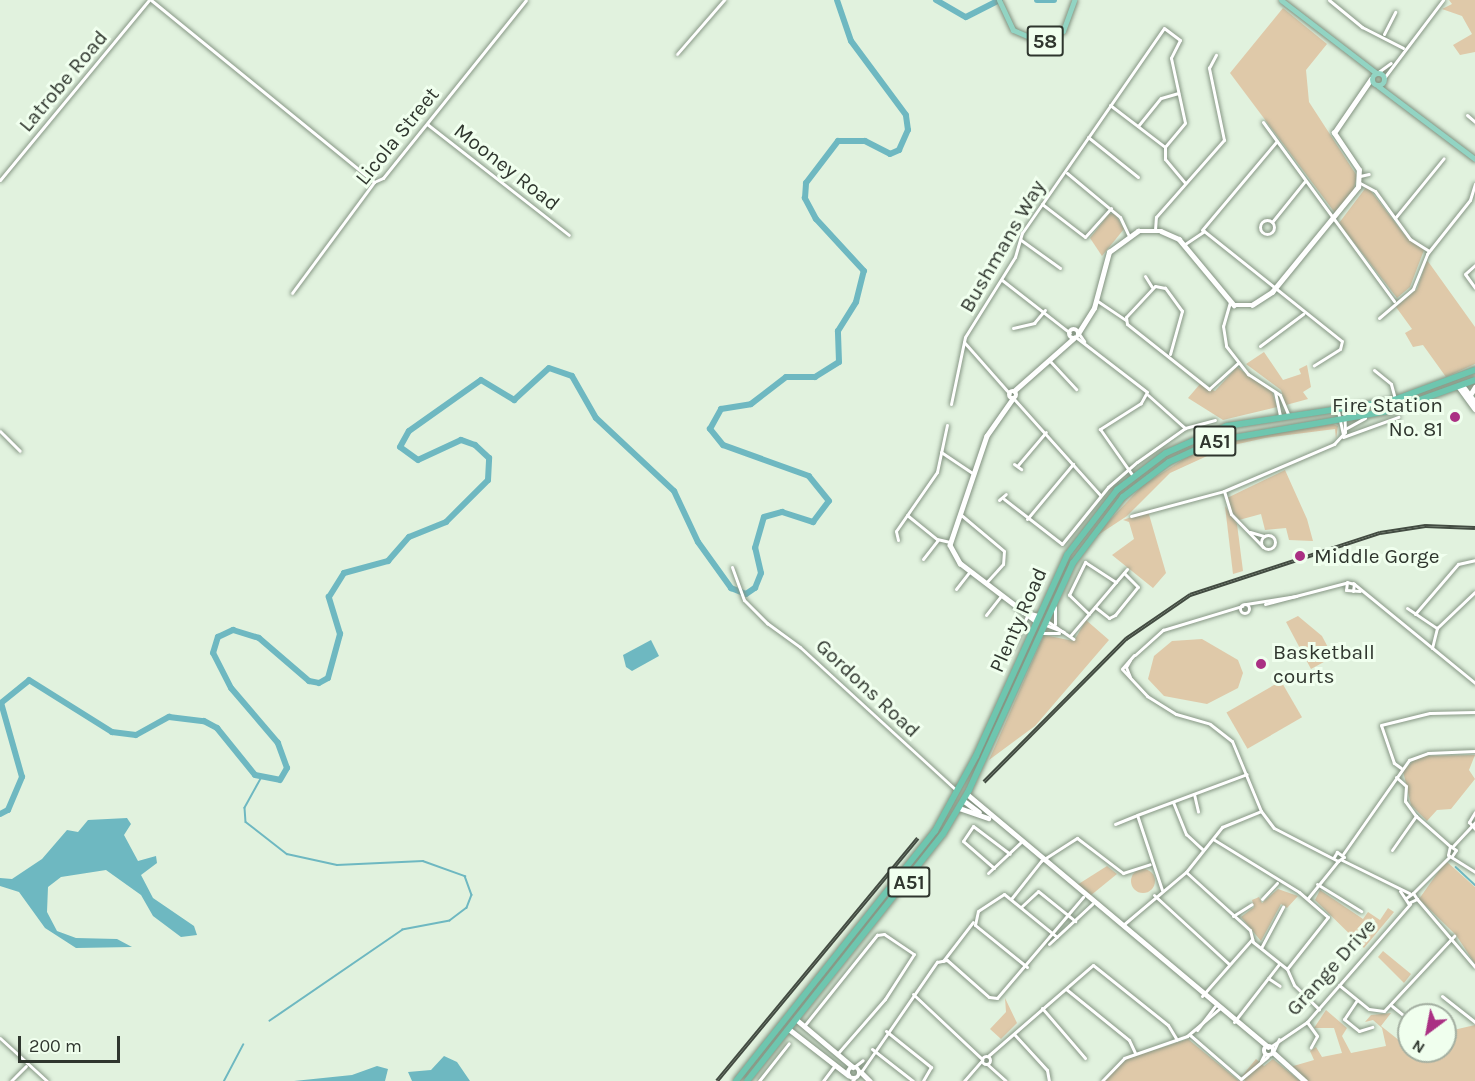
<!DOCTYPE html>
<style>
body{margin:0}
#map{position:relative;width:1475px;height:1081px;overflow:hidden;background:#e1f2de;font-family:Karla,sans-serif}
div>[style]{position:absolute}
.green>*{inset:0;background:#dfc9a9;transform-origin:0 0}
.round{border-radius:50%}
.water>*{inset:0;background:#6eb8c1}
.stream>*{height:1.5px;margin:-0.75px;padding:0 0.75px;transform-origin:0.75px;border-radius:0.75px;background:#6eb8c1}
.river>*{height:6px;margin:-3px;padding:0 3px;transform-origin:3px;border-radius:3px;background:#6eb8c1}
.roads{filter:drop-shadow(0 0 2px #829280) drop-shadow(0 0 2px #829280)}
.minor>*{height:3px;margin:-1.5px;padding:0 1.5px;transform-origin:1.5px;border-radius:1.5px;background:#fff}
.minor>.ring{margin:-1.5px;padding:0;box-sizing:content-box;background:none;border:3px solid #fff;border-radius:50%}
.tertiary>*{height:4.5px;margin:-2.25px;padding:0 2.25px;transform-origin:2.25px;border-radius:2.25px;background:#fff}
.tertiary>.ring{margin:-2.25px;padding:0;box-sizing:content-box;background:none;border:4.5px solid #fff;border-radius:50%}
.primary>*{height:5px;margin:-2.5px;padding:0 2.5px;transform-origin:2.5px;border-radius:2.5px;background:#92d4c3}
.primary>.ring{margin:-2.5px;padding:0;box-sizing:content-box;background:none;border:5px solid #92d4c3;border-radius:50%}
.trunk>*{height:6px;margin:-3px;padding:0 3px;transform-origin:3px;border-radius:3px;background:#6ec6af}
.rail>*{height:4px;margin-top:-2px;transform-origin:0;background:repeating-linear-gradient(90deg,#f0ffee 0 4.5px,#434c42 0 9px);box-sizing:border-box;border-block:2px solid #434c42}
.dots>*{width:16px;height:16px;translate:-50% -50%;box-sizing:border-box;border:3px solid #f0ffee;border-radius:50%}
span{translate:-50% -50%;white-space:nowrap;text-align:center;line-height:1.15;-webkit-text-stroke:6px #f0ffee;paint-order:stroke}
.shield-label span{padding:2px 4px;background:#f0ffee;border:2px solid;border-radius:4px;-webkit-text-stroke-width:0}
.shield-label{font-size:20px;color:#2f362e;font-weight:700}
.street-label{font-size:21px;color:#2f362e}
.poi-label{font-size:21px;color:#2f362e}
.right{translate:-100% -50%;text-align:right}
.left{translate:0 -50%;text-align:left}
.north{position:absolute;left:1397px;top:1003px;width:60px;height:60px;box-sizing:border-box;background:#f0ffee;border:2px solid #a3afa1;border-radius:50%;rotate:212deg;font-size:16px;font-weight:700;line-height:24px;text-align:center;color:#2f362e}
.north::after{content:'';display:block;margin:auto;width:21px;height:27px;background:#aa3083;clip-path:polygon(50% 0,100% 100%,50% 72%,0 100%)}
.scale{position:absolute;left:18px;top:1036px;width:102px;height:27px;box-sizing:border-box;border:3px solid #2f362e;border-top:0;padding-left:8px;font-size:18px;line-height:21px;white-space:nowrap;color:#2f362e;-webkit-text-stroke:4px #f0ffee;paint-order:stroke}
</style>
<div id="map">
<div class="green">
<div style="clip-path:polygon(1449px 0,1475px 0,1475px 52px,1460px 55px,1453px 45px,1472px 34px,1462px 16px,1442px 9px,1452px 4px)"></div>
<div style="clip-path:polygon(1283px 8px,1327px 44px,1306px 70px,1309px 102px,1357px 176px,1353px 192px,1335px 213px,1230px 73px)"></div>
<div style="clip-path:polygon(1367px 186px,1407px 238px,1424px 250px,1410px 287px,1397px 298px,1339px 223px)"></div>
<div style="clip-path:polygon(1109px 214px,1115px 214px,1124px 229px,1102px 256px,1090px 238px)"></div>
<div style="clip-path:polygon(1427px 260px,1475px 327px,1475px 364px,1446px 377px,1423px 345px,1413px 347px,1405px 333px,1412px 329px,1396px 307px,1417px 289px)"></div>
<div style="clip-path:polygon(1264px 352px,1283px 380px,1301px 374px,1299px 369px,1307px 365px,1311px 387px,1303px 392px,1308px 399px,1286px 405px,1281px 390px,1246px 364px)"></div>
<div style="clip-path:polygon(1237px 367px,1272px 392px,1277px 407px,1223px 420px,1188px 398px,1200px 384px,1215px 391px)"></div>
<div style="clip-path:polygon(1333px 424px,1338px 426px,1336px 439px,1335px 429px,1265px 438px,1229px 446px,1170px 473px,1127px 516px,1092px 539px,1143px 485px,1187px 457px,1230px 440px)"></div>
<div style="clip-path:polygon(1285px 470px,1307px 519px,1313px 541px,1289px 540px,1286px 528px,1265px 530px,1261px 514px,1239px 520px,1232px 512px,1227px 498px)"></div>
<div style="clip-path:polygon(1225px 506px,1237px 524px,1243px 571px,1233px 574px)"></div>
<div style="clip-path:polygon(1148px 511px,1166px 573px,1153px 588px,1112px 555px,1134px 539px,1129px 522px,1123px 520px)"></div>
<div style="clip-path:polygon(1298px 616px,1322px 636px,1333px 657px,1311px 669px,1286px 622px)"></div>
<div style="clip-path:polygon(1086px 620px,1109px 640px,1035px 726px,989px 760px,1044px 635px,1074px 641px)"></div>
<div style="clip-path:polygon(1202px 639px,1238px 660px,1243px 673px,1238px 688px,1207px 704px,1164px 696px,1148px 679px,1154px 656px,1172px 641px)"></div>
<div style="left:1281px;top:681px;width:42px;height:63px;rotate:60deg"></div>
<div style="clip-path:polygon(1475px 755px,1469px 770px,1475px 779px,1451px 809px,1437px 810px,1427px 821px,1411px 805px,1403px 771px,1418px 756px)"></div>
<div style="clip-path:polygon(1446px 861px,1475px 887px,1475px 964px,1456px 935px,1419px 899px)"></div>
<div style="clip-path:polygon(1107px 866px,1117px 874px,1090px 896px,1077px 885px)"></div>
<div class="round" style="left:1131px;top:869px;width:24px;height:24px"></div>
<div style="clip-path:polygon(1278px 889px,1298px 896px,1287px 908px,1281px 904px,1261px 941px,1241px 917px,1254px 907px,1252px 900px,1259px 897px,1262px 903px)"></div>
<div style="clip-path:polygon(1320px 890px,1363px 919px,1368px 912px,1380px 920px,1388px 908px,1394px 912px,1364px 948px,1315px 900px)"></div>
<div style="clip-path:polygon(1383px 951px,1411px 974px,1404px 983px,1378px 957px)"></div>
<div style="clip-path:polygon(1005px 998px,1017px 1023px,1001px 1039px,990px 1029px,1006px 1012px)"></div>
<div style="clip-path:polygon(1326px 1010px,1347px 1028px,1342px 1036px,1351px 1053px,1386px 1046px,1382px 1028px,1373px 1020px,1365px 1022px,1371px 1015px,1391px 1013px,1381px 1026px,1400px 1041px,1409px 1039px,1409px 1051px,1445px 1051px,1445px 1032px,1475px 1025px,1475px 1081px,1307px 1081px,1290px 1067px,1314px 1060px,1310px 1051px,1316px 1047px,1322px 1057px,1342px 1053px,1334px 1028px,1314px 1028px)"></div>
<div style="clip-path:polygon(1188px 1039px,1239px 1081px,1104px 1081px,1127px 1059px)"></div>
<div style="clip-path:polygon(1256px 1059px,1264px 1066px,1273px 1059px,1300px 1081px,1245px 1081px,1242px 1076px)"></div>
</div>
<div class="water">
<div style="clip-path:polygon(651px 640px,659px 656px,632px 671px,626px 667px,623px 655px)"></div>
<div style="clip-path:polygon(127px 818px,131px 824px,124px 835px,138px 861px,156px 856px,157px 863px,141px 875px,153px 898px,194px 926px,197px 935px,181px 937px,153px 916px,141px 895px,106px 870px,61px 877px,48px 887px,47px 912px,57px 931px,76px 938px,117px 939px,132px 947px,76px 948px,45px 928px,19px 892px,0 886px,0 878px,12px 879px,42px 859px,67px 830px,78px 832px,88px 820px)"></div>
<div style="clip-path:polygon(444px 1056px,457px 1062px,470px 1081px,412px 1081px,408px 1072px,431px 1070px)"></div>
<div style="clip-path:polygon(377px 1066px,388px 1069px,385px 1081px,294px 1081px,352px 1075px)"></div>
</div>
<div class="stream">
<div style="left:261px;top:779px;width:33px;rotate:119deg"></div>
<div style="left:245px;top:808px;width:14px;rotate:86deg"></div>
<div style="left:246px;top:822px;width:52px;rotate:38deg"></div>
<div style="left:287px;top:854px;width:51px;rotate:12.4deg"></div>
<div style="left:337px;top:865px;width:86px;rotate:-2.7deg"></div>
<div style="left:423px;top:861px;width:45px;rotate:19.7deg"></div>
<div style="left:465px;top:876px;width:20px;rotate:70deg"></div>
<div style="left:472px;top:895px;width:14px;rotate:111deg"></div>
<div style="left:467px;top:908px;width:21px;rotate:143deg"></div>
<div style="left:450px;top:921px;width:48px;rotate:169.2deg"></div>
<div style="left:403px;top:930px;width:161px;rotate:145.6deg"></div>
<div style="left:1456px;top:867px;width:26px;rotate:43deg"></div>
<div style="left:224px;top:1081px;width:41px;rotate:-62.2deg"></div>
</div>
<div class="river">
<div style="left:936px;top:0;width:34px;rotate:30deg"></div>
<div style="left:966px;top:17px;width:38px;rotate:-27deg"></div>
<div style="left:1037px;top:0;width:17px"></div>
<div style="left:0;top:814px;width:9px;rotate:-27deg"></div>
<div style="left:8px;top:810px;width:36px;rotate:-67deg"></div>
<div style="left:22px;top:777px;width:77px;rotate:-105.8deg"></div>
<div style="left:1px;top:703px;width:36px;rotate:-39deg"></div>
<div style="left:29px;top:680px;width:98px;rotate:32.1deg"></div>
<div style="left:112px;top:732px;width:24px;rotate:7deg"></div>
<div style="left:136px;top:735px;width:38px;rotate:-29deg"></div>
<div style="left:169px;top:717px;width:35px;rotate:7deg"></div>
<div style="left:204px;top:721px;width:15px;rotate:28deg"></div>
<div style="left:217px;top:728px;width:60px;rotate:51deg"></div>
<div style="left:255px;top:775px;width:25px;rotate:11deg"></div>
<div style="left:280px;top:780px;width:14px;rotate:-60deg"></div>
<div style="left:287px;top:768px;width:27px;rotate:-110deg"></div>
<div style="left:278px;top:743px;width:72px;rotate:-130.5deg"></div>
<div style="left:231px;top:688px;width:39px;rotate:-117deg"></div>
<div style="left:213px;top:653px;width:17px;rotate:-73deg"></div>
<div style="left:218px;top:637px;width:17px;rotate:-25deg"></div>
<div style="left:233px;top:630px;width:27px;rotate:17deg"></div>
<div style="left:259px;top:638px;width:66px;rotate:40.7deg"></div>
<div style="left:309px;top:681px;width:10px;rotate:11deg"></div>
<div style="left:319px;top:683px;width:10px;rotate:-29deg"></div>
<div style="left:328px;top:678px;width:46px;rotate:-74.7deg"></div>
<div style="left:340px;top:634px;width:39px;rotate:-107deg"></div>
<div style="left:329px;top:597px;width:28px;rotate:-58deg"></div>
<div style="left:344px;top:573px;width:46px;rotate:-15.3deg"></div>
<div style="left:388px;top:561px;width:32px;rotate:-49deg"></div>
<div style="left:409px;top:537px;width:40px;rotate:-22deg"></div>
<div style="left:446px;top:522px;width:59px;rotate:-45deg"></div>
<div style="left:488px;top:480px;width:22px;rotate:-87deg"></div>
<div style="left:489px;top:458px;width:19px;rotate:-137deg"></div>
<div style="left:475px;top:445px;width:15px;rotate:-160deg"></div>
<div style="left:461px;top:440px;width:47px;rotate:155.1deg"></div>
<div style="left:418px;top:460px;width:22px;rotate:-144deg"></div>
<div style="left:400px;top:447px;width:18px;rotate:-61deg"></div>
<div style="left:409px;top:431px;width:88px;rotate:-35.3deg"></div>
<div style="left:481px;top:380px;width:39px;rotate:31deg"></div>
<div style="left:514px;top:400px;width:47px;rotate:-42.4deg"></div>
<div style="left:549px;top:368px;width:24px;rotate:19deg"></div>
<div style="left:572px;top:376px;width:48px;rotate:60.3deg"></div>
<div style="left:596px;top:418px;width:107px;rotate:43.1deg"></div>
<div style="left:674px;top:491px;width:56px;rotate:64.8deg"></div>
<div style="left:698px;top:542px;width:57px;rotate:54.3deg"></div>
<div style="left:731px;top:588px;width:16px;rotate:22deg"></div>
<div style="left:746px;top:594px;width:11px;rotate:-34deg"></div>
<div style="left:755px;top:588px;width:16px;rotate:-68deg"></div>
<div style="left:761px;top:573px;width:26px;rotate:-103deg"></div>
<div style="left:755px;top:548px;width:32px;rotate:-74deg"></div>
<div style="left:764px;top:517px;width:19px;rotate:-16deg"></div>
<div style="left:782px;top:512px;width:33px;rotate:18deg"></div>
<div style="left:813px;top:522px;width:26px;rotate:-53deg"></div>
<div style="left:829px;top:501px;width:32px;rotate:-129deg"></div>
<div style="left:809px;top:476px;width:91px;rotate:-160.2deg"></div>
<div style="left:723px;top:445px;width:21px;rotate:-129deg"></div>
<div style="left:710px;top:429px;width:23px;rotate:-61deg"></div>
<div style="left:721px;top:409px;width:30px;rotate:-9deg"></div>
<div style="left:751px;top:404px;width:44px;rotate:-37.6deg"></div>
<div style="left:786px;top:377px;width:29px"></div>
<div style="left:815px;top:377px;width:28px;rotate:-32deg"></div>
<div style="left:839px;top:362px;width:31px;rotate:-92deg"></div>
<div style="left:838px;top:331px;width:34px;rotate:-58deg"></div>
<div style="left:856px;top:302px;width:32px;rotate:-76deg"></div>
<div style="left:864px;top:271px;width:71px;rotate:-132.7deg"></div>
<div style="left:816px;top:219px;width:24px;rotate:-118deg"></div>
<div style="left:805px;top:198px;width:15px;rotate:-86deg"></div>
<div style="left:806px;top:183px;width:53px;rotate:-52.7deg"></div>
<div style="left:838px;top:141px;width:27px"></div>
<div style="left:865px;top:141px;width:28px;rotate:27deg"></div>
<div style="left:890px;top:154px;width:10px;rotate:-24deg"></div>
<div style="left:899px;top:150px;width:22px;rotate:-66deg"></div>
<div style="left:908px;top:130px;width:15px;rotate:-98deg"></div>
<div style="left:906px;top:115px;width:92px;rotate:-126.6deg"></div>
<div style="left:851px;top:41px;width:43px;rotate:-108.9deg"></div>
</div>
<div class="roads">
<div class="minor">
<div style="left:151px;top:0;width:288px;rotate:39.2deg"></div>
<div style="left:1329px;top:0;width:43px;rotate:39.3deg"></div>
<div style="left:1362px;top:27px;width:46px;rotate:27.1deg"></div>
<div style="left:1384px;top:34px;width:25px;rotate:-63deg"></div>
<div style="left:677px;top:54px;width:72px;rotate:-49deg"></div>
<div style="left:1377px;top:73px;width:17px;rotate:-36deg"></div>
<div style="left:1384px;top:78px;width:98px;rotate:-52.9deg"></div>
<div style="left:1110px;top:105px;width:69px;rotate:37.4deg"></div>
<div style="left:1165px;top:147px;width:12px;rotate:90deg"></div>
<div style="left:1165px;top:159px;width:31px;rotate:50deg"></div>
<div style="left:1467px;top:115px;width:11px;rotate:41deg"></div>
<div style="left:1263px;top:122px;width:222px;rotate:53.8deg"></div>
<div style="left:427px;top:124px;width:180px;rotate:38deg"></div>
<div style="left:1138px;top:126px;width:36px;rotate:-51deg"></div>
<div style="left:1161px;top:98px;width:18px;rotate:-16deg"></div>
<div style="left:1088px;top:137px;width:64px;rotate:38.7deg"></div>
<div style="left:1067px;top:173px;width:69px;rotate:39.7deg"></div>
<div style="left:1120px;top:217px;width:19px;rotate:65deg"></div>
<div style="left:1360px;top:176px;width:9px;rotate:-13deg"></div>
<div style="left:0;top:180px;width:234px;rotate:-50.4deg"></div>
<div style="left:374px;top:182px;width:10px;rotate:-24deg"></div>
<div style="left:383px;top:178px;width:228px;rotate:-51.2deg"></div>
<div style="left:1360px;top:183px;width:17px;rotate:28deg"></div>
<div style="left:1375px;top:191px;width:59px;rotate:53.9deg"></div>
<div style="left:1410px;top:239px;width:22px;rotate:32deg"></div>
<div style="left:1042px;top:204px;width:54px;rotate:37.5deg"></div>
<div style="left:1085px;top:237px;width:39px;rotate:-48deg"></div>
<div style="left:1395px;top:218px;width:77px;rotate:-50.8deg"></div>
<div class="ring" style="left:1260px;top:220px;width:11px;height:11px"></div>
<div style="left:1272px;top:222px;width:53px;rotate:-51.2deg"></div>
<div style="left:1155px;top:230px;width:13px;rotate:-86deg"></div>
<div style="left:1156px;top:217px;width:103px;rotate:-48.6deg"></div>
<div style="left:1224px;top:140px;width:74px;rotate:-101.8deg"></div>
<div style="left:1209px;top:68px;width:15px;rotate:-62deg"></div>
<div style="left:1202px;top:230px;width:116px;rotate:-49.9deg"></div>
<div style="left:1021px;top:240px;width:48px;rotate:35.7deg"></div>
<div style="left:1185px;top:244px;width:23px;rotate:-34deg"></div>
<div style="left:1204px;top:231px;width:176px;rotate:38.6deg"></div>
<div style="left:1342px;top:341px;width:8px;rotate:104deg"></div>
<div style="left:1340px;top:349px;width:31px;rotate:148deg"></div>
<div style="left:1475px;top:265px;width:13px;rotate:138deg"></div>
<div style="left:1465px;top:274px;width:17px;rotate:54deg"></div>
<div style="left:1145px;top:276px;width:13px;rotate:58deg"></div>
<div style="left:1002px;top:280px;width:86px;rotate:37.9deg"></div>
<div style="left:292px;top:293px;width:138px;rotate:-53.5deg"></div>
<div style="left:1096px;top:300px;width:36px;rotate:34deg"></div>
<div style="left:1230px;top:302px;width:25px;rotate:106deg"></div>
<div style="left:1223px;top:326px;width:20px;rotate:81deg"></div>
<div style="left:1226px;top:346px;width:36px;rotate:52deg"></div>
<div style="left:1248px;top:374px;width:38px;rotate:33deg"></div>
<div style="left:1280px;top:395px;width:21px;rotate:67deg"></div>
<div style="left:1379px;top:318px;width:45px;rotate:-40.5deg"></div>
<div style="left:1413px;top:289px;width:38px;rotate:-68deg"></div>
<div style="left:1427px;top:254px;width:69px;rotate:-51.5deg"></div>
<div style="left:1470px;top:200px;width:17px;rotate:-73deg"></div>
<div style="left:1013px;top:328px;width:22px;rotate:-13deg"></div>
<div style="left:1034px;top:323px;width:17px;rotate:-50deg"></div>
<div style="left:1079px;top:334px;width:9px;rotate:54deg"></div>
<div style="left:1077px;top:338px;width:88px;rotate:37.6deg"></div>
<div style="left:1147px;top:392px;width:13px;rotate:119deg"></div>
<div style="left:1141px;top:403px;width:49px;rotate:147.6deg"></div>
<div style="left:1100px;top:429px;width:57px;rotate:54.9deg"></div>
<div style="left:964px;top:342px;width:69px;rotate:48.5deg"></div>
<div style="left:1260px;top:346px;width:54px;rotate:-36.7deg"></div>
<div style="left:1170px;top:354px;width:45px;rotate:-74.4deg"></div>
<div style="left:1182px;top:311px;width:29px;rotate:-126deg"></div>
<div style="left:1165px;top:288px;width:10px;rotate:-169deg"></div>
<div style="left:1155px;top:286px;width:42px;rotate:133.1deg"></div>
<div style="left:1126px;top:317px;width:7px;rotate:82deg"></div>
<div style="left:1127px;top:324px;width:105px;rotate:38.4deg"></div>
<div style="left:1209px;top:389px;width:39px;rotate:-42deg"></div>
<div style="left:1049px;top:360px;width:40px;rotate:47deg"></div>
<div style="left:1374px;top:370px;width:22px;rotate:39deg"></div>
<div style="left:1391px;top:384px;width:16px;rotate:75deg"></div>
<div style="left:1275px;top:392px;width:25px;rotate:78deg"></div>
<div style="left:1148px;top:395px;width:50px;rotate:41.7deg"></div>
<div style="left:1014px;top:399px;width:129px;rotate:48.1deg"></div>
<div style="left:951px;top:404px;width:68px;rotate:-78.2deg"></div>
<div style="left:965px;top:337px;width:94px;rotate:-58deg"></div>
<div style="left:1015px;top:257px;width:25px;rotate:-74deg"></div>
<div style="left:1022px;top:233px;width:249px;rotate:-55.3deg"></div>
<div style="left:1164px;top:28px;width:20px;rotate:37deg"></div>
<div style="left:1180px;top:40px;width:20px;rotate:117deg"></div>
<div style="left:1171px;top:58px;width:66px;rotate:77.8deg"></div>
<div style="left:1185px;top:123px;width:31px;rotate:130deg"></div>
<div style="left:1338px;top:411px;width:25px;rotate:78deg"></div>
<div style="left:1345px;top:429px;width:23px;rotate:-29deg"></div>
<div style="left:0;top:431px;width:28px;rotate:45deg"></div>
<div style="left:1343px;top:437px;width:59px;rotate:-20deg"></div>
<div style="left:941px;top:452px;width:40px;rotate:34deg"></div>
<div style="left:1014px;top:464px;width:9px;rotate:36deg"></div>
<div style="left:1018px;top:465px;width:43px;rotate:-49.7deg"></div>
<div style="left:1224px;top:491px;width:24px;rotate:73deg"></div>
<div style="left:1231px;top:514px;width:46px;rotate:45.9deg"></div>
<div style="left:1004px;top:499px;width:73px;rotate:37.8deg"></div>
<div style="left:1062px;top:544px;width:73px;rotate:-51.1deg"></div>
<div style="left:1108px;top:487px;width:38px;rotate:-41deg"></div>
<div style="left:1137px;top:462px;width:59px;rotate:-35.3deg"></div>
<div style="left:1185px;top:428px;width:31px;rotate:-15deg"></div>
<div style="left:999px;top:500px;width:9px;rotate:-41deg"></div>
<div style="left:960px;top:514px;width:57px;rotate:40.1deg"></div>
<div style="left:1004px;top:551px;width:13px;rotate:94deg"></div>
<div style="left:1003px;top:564px;width:24px;rotate:132deg"></div>
<div style="left:907px;top:515px;width:38px;rotate:39deg"></div>
<div style="left:937px;top:539px;width:13px;rotate:13deg"></div>
<div style="left:1131px;top:516px;width:96px;rotate:-15deg"></div>
<div style="left:1224px;top:491px;width:120px;rotate:-23.1deg"></div>
<div style="left:1334px;top:444px;width:16px;rotate:-47deg"></div>
<div style="left:1345px;top:432px;width:23px;rotate:-92deg"></div>
<div style="left:1027px;top:519px;width:72px;rotate:-50.1deg"></div>
<div style="left:1250px;top:532px;width:15px;rotate:16deg"></div>
<div class="ring" style="left:1261px;top:535px;width:11px;height:11px"></div>
<div style="left:898px;top:540px;width:9px;rotate:-103deg"></div>
<div style="left:896px;top:531px;width:72px;rotate:-55.2deg"></div>
<div style="left:937px;top:472px;width:48px;rotate:-78deg"></div>
<div style="left:923px;top:559px;width:24px;rotate:-52deg"></div>
<div style="left:732px;top:567px;width:35px;rotate:70deg"></div>
<div style="left:744px;top:600px;width:33px;rotate:45deg"></div>
<div style="left:767px;top:623px;width:41px;rotate:36deg"></div>
<div style="left:800px;top:647px;width:212px;rotate:42.5deg"></div>
<div style="left:1353px;top:583px;width:158px;rotate:39.3deg"></div>
<div style="left:956px;top:589px;width:23px;rotate:-52deg"></div>
<div style="left:1353px;top:591px;width:7px;rotate:-82deg"></div>
<div style="left:1354px;top:584px;width:7px;rotate:-164deg"></div>
<div style="left:1347px;top:582px;width:8px;rotate:97deg"></div>
<div style="left:1346px;top:590px;width:14px;rotate:4deg"></div>
<div style="left:1246px;top:604px;width:51px;rotate:-9.1deg"></div>
<div style="left:1265px;top:604px;width:83px;rotate:-14.7deg"></div>
<div class="ring" style="left:1240.5px;top:604.5px;width:6px;height:6px"></div>
<div style="left:1055px;top:607px;width:17px;rotate:90deg"></div>
<div style="left:1095px;top:607px;width:18px;rotate:38deg"></div>
<div style="left:1109px;top:618px;width:7px;rotate:-27deg"></div>
<div style="left:1115px;top:615px;width:36px;rotate:-51deg"></div>
<div style="left:1138px;top:587px;width:20px;rotate:-135deg"></div>
<div style="left:1407px;top:608px;width:36px;rotate:34deg"></div>
<div style="left:1089px;top:614px;width:28px;rotate:-136deg"></div>
<div style="left:1069px;top:595px;width:37px;rotate:-64deg"></div>
<div style="left:1085px;top:562px;width:37px;rotate:33deg"></div>
<div style="left:1415px;top:614px;width:66px;rotate:-49.3deg"></div>
<div style="left:1458px;top:564px;width:17px;rotate:-13deg"></div>
<div style="left:986px;top:615px;width:24px;rotate:-52deg"></div>
<div style="left:1047px;top:621px;width:32px;rotate:34deg"></div>
<div style="left:1046px;top:625px;width:19px;rotate:21deg"></div>
<div style="left:1042px;top:633px;width:17px"></div>
<div style="left:1070px;top:636px;width:88px;rotate:-49.6deg"></div>
<div style="left:1012px;top:647px;width:34px;rotate:-64deg"></div>
<div style="left:1432px;top:648px;width:21px;rotate:-76deg"></div>
<div style="left:1437px;top:628px;width:52px;rotate:-43.5deg"></div>
<div style="left:1134px;top:655px;width:18px;rotate:131deg"></div>
<div style="left:1122px;top:669px;width:37px;rotate:47deg"></div>
<div style="left:1147px;top:696px;width:34px;rotate:32deg"></div>
<div style="left:1176px;top:714px;width:35px;rotate:16deg"></div>
<div style="left:1210px;top:724px;width:28px;rotate:38deg"></div>
<div style="left:1232px;top:741px;width:76px;rotate:67.5deg"></div>
<div style="left:1261px;top:811px;width:21px;rotate:53deg"></div>
<div style="left:1274px;top:828px;width:72px;rotate:27.3deg"></div>
<div style="left:1338px;top:861px;width:7px;rotate:-34deg"></div>
<div style="left:1344px;top:857px;width:9px;rotate:-144deg"></div>
<div style="left:1337px;top:852px;width:6px;rotate:121deg"></div>
<div style="left:1135px;top:655px;width:38px;rotate:-42deg"></div>
<div style="left:1163px;top:630px;width:83px;rotate:-16.9deg"></div>
<div style="left:1130px;top:677px;width:11px;rotate:-112deg"></div>
<div style="left:1126px;top:667px;width:8px;rotate:-60deg"></div>
<div style="left:1401px;top:768px;width:9px;rotate:-144deg"></div>
<div style="left:1394px;top:763px;width:40px;rotate:-108.9deg"></div>
<div style="left:1381px;top:725px;width:50px;rotate:-13.8deg"></div>
<div style="left:1430px;top:713px;width:45px;rotate:-1.3deg"></div>
<div style="left:1396px;top:777px;width:13px;rotate:42deg"></div>
<div style="left:1406px;top:786px;width:15px;rotate:94deg"></div>
<div style="left:1405px;top:801px;width:19px;rotate:54deg"></div>
<div style="left:1416px;top:816px;width:45px;rotate:41.4deg"></div>
<div style="left:1194px;top:794px;width:18px;rotate:77deg"></div>
<div style="left:1173px;top:802px;width:35px;rotate:68deg"></div>
<div style="left:1186px;top:834px;width:23px;rotate:43deg"></div>
<div style="left:1475px;top:812px;width:12px;rotate:121deg"></div>
<div style="left:1469px;top:822px;width:9px;rotate:49deg"></div>
<div style="left:1115px;top:824px;width:22px;rotate:-22deg"></div>
<div style="left:1213px;top:839px;width:101px;rotate:31.6deg"></div>
<div style="left:1299px;top:892px;width:38px;rotate:41deg"></div>
<div style="left:1328px;top:917px;width:66px;rotate:128.3deg"></div>
<div style="left:1453px;top:846px;width:33px;rotate:-47deg"></div>
<div style="left:1392px;top:850px;width:42px;rotate:-54.8deg"></div>
<div style="left:1343px;top:854px;width:115px;rotate:-54.9deg"></div>
<div style="left:1409px;top:760px;width:20px;rotate:-20deg"></div>
<div style="left:1428px;top:753px;width:47px;rotate:-2.4deg"></div>
<div style="left:1452px;top:856px;width:7px;rotate:-56deg"></div>
<div style="left:1456px;top:850px;width:7px;rotate:-146deg"></div>
<div style="left:1450px;top:846px;width:9px;rotate:103deg"></div>
<div style="left:1448px;top:855px;width:32px;rotate:32deg"></div>
<div style="left:1342px;top:860px;width:75px;rotate:26.2deg"></div>
<div style="left:1041px;top:861px;width:43px;rotate:-32.6deg"></div>
<div style="left:1077px;top:838px;width:58px;rotate:37.3deg"></div>
<div style="left:1123px;top:873px;width:28px;rotate:-18deg"></div>
<div style="left:994px;top:868px;width:41px;rotate:-138.9deg"></div>
<div style="left:963px;top:841px;width:18px;rotate:-56deg"></div>
<div style="left:973px;top:826px;width:46px;rotate:37.1deg"></div>
<div style="left:1186px;top:872px;width:86px;rotate:42.2deg"></div>
<div style="left:1250px;top:930px;width:12px;rotate:76deg"></div>
<div style="left:1253px;top:942px;width:43px;rotate:38.5deg"></div>
<div style="left:1287px;top:969px;width:17px;rotate:66deg"></div>
<div style="left:1294px;top:985px;width:35px;rotate:44deg"></div>
<div style="left:988px;top:873px;width:44px;rotate:-43.2deg"></div>
<div style="left:1317px;top:884px;width:52px;rotate:31.5deg"></div>
<div style="left:1162px;top:890px;width:79px;rotate:-108.4deg"></div>
<div style="left:1137px;top:815px;width:117px;rotate:-20.4deg"></div>
<div style="left:1400px;top:891px;width:14px;rotate:56deg"></div>
<div style="left:1408px;top:903px;width:10px;rotate:-24deg"></div>
<div style="left:1417px;top:899px;width:7px;rotate:-124deg"></div>
<div style="left:1413px;top:893px;width:9px;rotate:144deg"></div>
<div style="left:1413px;top:893px;width:52px;rotate:-45deg"></div>
<div style="left:1154px;top:895px;width:102px;rotate:42.6deg"></div>
<div style="left:1308px;top:898px;width:48px;rotate:-51deg"></div>
<div style="left:1011px;top:899px;width:48px;rotate:-51.7deg"></div>
<div style="left:1262px;top:899px;width:22px;rotate:-47deg"></div>
<div style="left:1417px;top:899px;width:89px;rotate:49.5deg"></div>
<div style="left:1021px;top:907px;width:23px;rotate:-43deg"></div>
<div style="left:1038px;top:891px;width:48px;rotate:39deg"></div>
<div style="left:1233px;top:916px;width:22px;rotate:-32deg"></div>
<div style="left:1123px;top:925px;width:82px;rotate:-40.1deg"></div>
<div style="left:1186px;top:872px;width:58px;rotate:-51.3deg"></div>
<div style="left:1222px;top:827px;width:42px;rotate:-22.3deg"></div>
<div style="left:1049px;top:944px;width:59px;rotate:-42.9deg"></div>
<div style="left:1261px;top:948px;width:47px;rotate:-61.8deg"></div>
<div style="left:943px;top:961px;width:49px;rotate:-52.4deg"></div>
<div style="left:1027px;top:967px;width:67px;rotate:-141.1deg"></div>
<div style="left:975px;top:925px;width:14px;rotate:-78deg"></div>
<div style="left:978px;top:911px;width:31px;rotate:-33deg"></div>
<div style="left:1004px;top:894px;width:68px;rotate:39.1deg"></div>
<div style="left:1268px;top:978px;width:14px;rotate:34deg"></div>
<div style="left:1339px;top:985px;width:38px;rotate:39deg"></div>
<div style="left:1369px;top:1009px;width:15px;rotate:8deg"></div>
<div style="left:1384px;top:1011px;width:103px;rotate:-47deg"></div>
<div style="left:1066px;top:989px;width:81px;rotate:39deg"></div>
<div style="left:1129px;top:1040px;width:14px;rotate:65deg"></div>
<div style="left:913px;top:994px;width:95px;rotate:43.3deg"></div>
<div style="left:1202px;top:996px;width:76px;rotate:-48.7deg"></div>
<div style="left:1442px;top:996px;width:42px;rotate:38.2deg"></div>
<div style="left:1357px;top:1000px;width:23px;rotate:124deg"></div>
<div style="left:1344px;top:1019px;width:19px;rotate:39deg"></div>
<div style="left:1359px;top:1031px;width:14px;rotate:-17deg"></div>
<div style="left:1392px;top:1006px;width:22px;rotate:39deg"></div>
<div style="left:1042px;top:1008px;width:66px;rotate:49.3deg"></div>
<div style="left:1234px;top:1022px;width:73px;rotate:-52.2deg"></div>
<div style="left:1307px;top:1022px;width:17px;rotate:54deg"></div>
<div style="left:1317px;top:1036px;width:13px;rotate:119deg"></div>
<div style="left:804px;top:1026px;width:117px;rotate:-51.3deg"></div>
<div style="left:877px;top:935px;width:7px;rotate:-8deg"></div>
<div style="left:884px;top:934px;width:36px;rotate:34deg"></div>
<div style="left:914px;top:954px;width:54px;rotate:122.8deg"></div>
<div style="left:885px;top:999px;width:72px;rotate:131deg"></div>
<div style="left:1197px;top:1030px;width:30px;rotate:-53deg"></div>
<div style="left:886px;top:1031px;width:58px;rotate:38.7deg"></div>
<div style="left:931px;top:1067px;width:16px;rotate:120deg"></div>
<div style="left:1014px;top:1034px;width:49px;rotate:47.5deg"></div>
<div style="left:1047px;top:1070px;width:11px;rotate:80deg"></div>
<div style="left:1190px;top:1035px;width:67px;rotate:40.8deg"></div>
<div style="left:1241px;top:1079px;width:35px;rotate:-40deg"></div>
<div style="left:0;top:1038px;width:64px;rotate:42.5deg"></div>
<div style="left:1270px;top:1047px;width:45px;rotate:-34deg"></div>
<div style="left:1307px;top:1022px;width:157px;rotate:-48.9deg"></div>
<div style="left:872px;top:1049px;width:52px;rotate:38deg"></div>
<div style="left:1274px;top:1050px;width:12px;rotate:-66deg"></div>
<div style="left:988px;top:1056px;width:139px;rotate:-40.9deg"></div>
<div style="left:1093px;top:965px;width:96px;rotate:38.7deg"></div>
<div style="left:1168px;top:1025px;width:17px;rotate:59deg"></div>
<div class="ring" style="left:982px;top:1056px;width:5px;height:5px"></div>
<div style="left:1261px;top:1061px;width:9px;rotate:-63deg"></div>
<div style="left:987px;top:1064px;width:25px;rotate:42deg"></div>
<div style="left:854px;top:1067px;width:11px;rotate:-38deg"></div>
<div style="left:861px;top:1072px;width:134px;rotate:-55.4deg"></div>
<div style="left:937px;top:962px;width:10px;rotate:-11deg"></div>
<div style="left:947px;top:960px;width:56px;rotate:41.4deg"></div>
<div style="left:989px;top:997px;width:8px;rotate:7deg"></div>
<div style="left:997px;top:998px;width:133px;rotate:-49.6deg"></div>
<div style="left:11px;top:1081px;width:21px;rotate:-45deg"></div>
<div style="left:759px;top:1081px;width:48px;rotate:-51.7deg"></div>
<div style="left:823px;top:1081px;width:20px;rotate:-53deg"></div>
<div style="left:852px;top:1081px;width:3px;rotate:-45deg"></div>
<div style="left:964px;top:1081px;width:28px;rotate:-49deg"></div>
<div style="left:1102px;top:1081px;width:32px;rotate:-46deg"></div>
<div style="left:1124px;top:1058px;width:67px;rotate:-19.2deg"></div>
<div style="left:1187px;top:1036px;width:42px;rotate:-40.2deg"></div>
</div>
<div class="tertiary">
<div class="ring" style="left:1069px;top:329px;width:5.5px;height:5.5px"></div>
<div style="left:1079px;top:332px;width:28px;rotate:-58deg"></div>
<div style="left:1094px;top:308px;width:58px;rotate:-75deg"></div>
<div style="left:1109px;top:252px;width:36px;rotate:-36deg"></div>
<div style="left:1138px;top:231px;width:23px"></div>
<div style="left:1161px;top:231px;width:20px;rotate:24deg"></div>
<div style="left:1179px;top:239px;width:86px;rotate:50.2deg"></div>
<div style="left:1234px;top:305px;width:18px"></div>
<div style="left:1252px;top:305px;width:24px;rotate:-33deg"></div>
<div style="left:1272px;top:292px;width:136px;rotate:-50.7deg"></div>
<div style="left:1358px;top:187px;width:17px;rotate:-87deg"></div>
<div style="left:1359px;top:170px;width:45px;rotate:-124deg"></div>
<div style="left:1334px;top:133px;width:65px;rotate:-55.6deg"></div>
<div style="left:1463px;top:386px;width:20px;rotate:53deg"></div>
<div style="left:1459px;top:387px;width:27px;rotate:54deg"></div>
<div style="left:1014px;top:391px;width:80px;rotate:-41.5deg"></div>
<div class="ring" style="left:1009px;top:391px;width:3.5px;height:3.5px"></div>
<div style="left:1470px;top:395px;width:9px;rotate:-58deg"></div>
<div style="left:1013px;top:399px;width:45px;rotate:125.1deg"></div>
<div style="left:987px;top:436px;width:115px;rotate:108.7deg"></div>
<div style="left:950px;top:545px;width:21px;rotate:61deg"></div>
<div style="left:960px;top:563px;width:96px;rotate:37.3deg"></div>
<div style="left:1023px;top:612px;width:16px;rotate:15deg"></div>
<div style="left:967px;top:794px;width:393px;rotate:40deg"></div>
<div style="left:963px;top:800px;width:20px;rotate:37deg"></div>
<div style="left:959px;top:808px;width:31px;rotate:19deg"></div>
<div style="left:797px;top:1020px;width:73px;rotate:40deg"></div>
<div style="left:789px;top:1029px;width:75px;rotate:37.9deg"></div>
<div class="ring" style="left:1264.5px;top:1046.5px;width:4.5px;height:4.5px"></div>
<div style="left:1274px;top:1053px;width:42px;rotate:42.1deg"></div>
<div class="ring" style="left:848px;top:1067px;width:7.5px;height:7.5px"></div>
<div style="left:861px;top:1072px;width:13px;rotate:45deg"></div>
</div>
<div class="primary">
<div style="left:999px;top:0;width:33px;rotate:65deg"></div>
<div style="left:1013px;top:30px;width:28px;rotate:23deg"></div>
<div style="left:1039px;top:41px;width:26px;rotate:-23deg"></div>
<div style="left:1063px;top:31px;width:33px;rotate:-70deg"></div>
<div style="left:1281px;top:0;width:120px;rotate:37.5deg"></div>
<div class="ring" style="left:1372px;top:73px;width:7px;height:7px"></div>
<div style="left:1378px;top:86px;width:121px;rotate:37deg"></div>
</div>
<div class="trunk">
<div style="left:736px;top:1081px;width:320px;rotate:-51.5deg"></div>
<div style="left:935px;top:831px;width:85px;rotate:-61.3deg"></div>
<div style="left:976px;top:756px;width:221px;rotate:-65.6deg"></div>
<div style="left:1067px;top:555px;width:82px;rotate:-52.4deg"></div>
<div style="left:1117px;top:490px;width:61px;rotate:-37.1deg"></div>
<div style="left:1166px;top:453px;width:67px;rotate:-23.9deg"></div>
<div style="left:1227px;top:426px;width:166px;rotate:-8.7deg"></div>
<div style="left:1391px;top:401px;width:90px;rotate:-20.3deg"></div>
<div style="left:747px;top:1081px;width:315px;rotate:-51.6deg"></div>
<div style="left:943px;top:834px;width:51px;rotate:-59.4deg"></div>
<div style="left:969px;top:790px;width:250px;rotate:-65.4deg"></div>
<div style="left:1073px;top:563px;width:83px;rotate:-52.9deg"></div>
<div style="left:1123px;top:497px;width:58px;rotate:-37.3deg"></div>
<div style="left:1169px;top:462px;width:51px;rotate:-24.5deg"></div>
<div style="left:1215px;top:441px;width:177px;rotate:-9.8deg"></div>
<div style="left:1389px;top:411px;width:91px;rotate:-19.8deg"></div>
</div>
</div>
<div class="rail">
<div style="left:984px;top:782px;width:202px;rotate:-45.2deg"></div>
<div style="left:1126px;top:639px;width:78px;rotate:-34.5deg"></div>
<div style="left:1190px;top:595px;width:200px;rotate:-18.1deg"></div>
<div style="left:1380px;top:533px;width:46px;rotate:-8.8deg"></div>
<div style="left:1425px;top:526px;width:50px;rotate:2.3deg"></div>
<div style="left:717px;top:1081px;width:315px;rotate:-50.4deg"></div>
</div>
<div class="dots">
<div style="left:1455px;top:417px;background:#aa3083"></div>
<div style="left:1300px;top:556px;background:#aa3083"></div>
<div style="left:1261px;top:664px;background:#aa3083"></div>
</div>
<div class="shield-label">
<span style="left:1045px;top:41px">58</span>
<span style="left:1215px;top:441px">A51</span>
<span style="left:909px;top:882px">A51</span>
</div>
<div class="street-label">
<span style="left:63px;top:81px;rotate:-50deg">Latrobe Road</span>
<span style="left:397px;top:136px;rotate:-51deg">Licola Street</span>
<span style="left:507px;top:167px;rotate:38deg">Mooney Road</span>
<span style="left:1002px;top:246px;rotate:-60deg">Bushmans Way</span>
<span style="left:1018px;top:620px;rotate:-66deg">Plenty Road</span>
<span style="left:868px;top:688px;rotate:43deg">Gordons Road</span>
<span style="left:1331px;top:967px;rotate:-48deg">Grange Drive</span>
</div>
<div class="poi-label">
<span class="right" style="left:1443px;top:417px">Fire Station<br>No. 81</span>
<span class="left" style="left:1314px;top:556px">Middle Gorge</span>
<span class="left" style="left:1273px;top:664px">Basketball<br>courts</span>
</div>
<div class="north">N</div>
<div class="scale">200 m</div>
</div>
